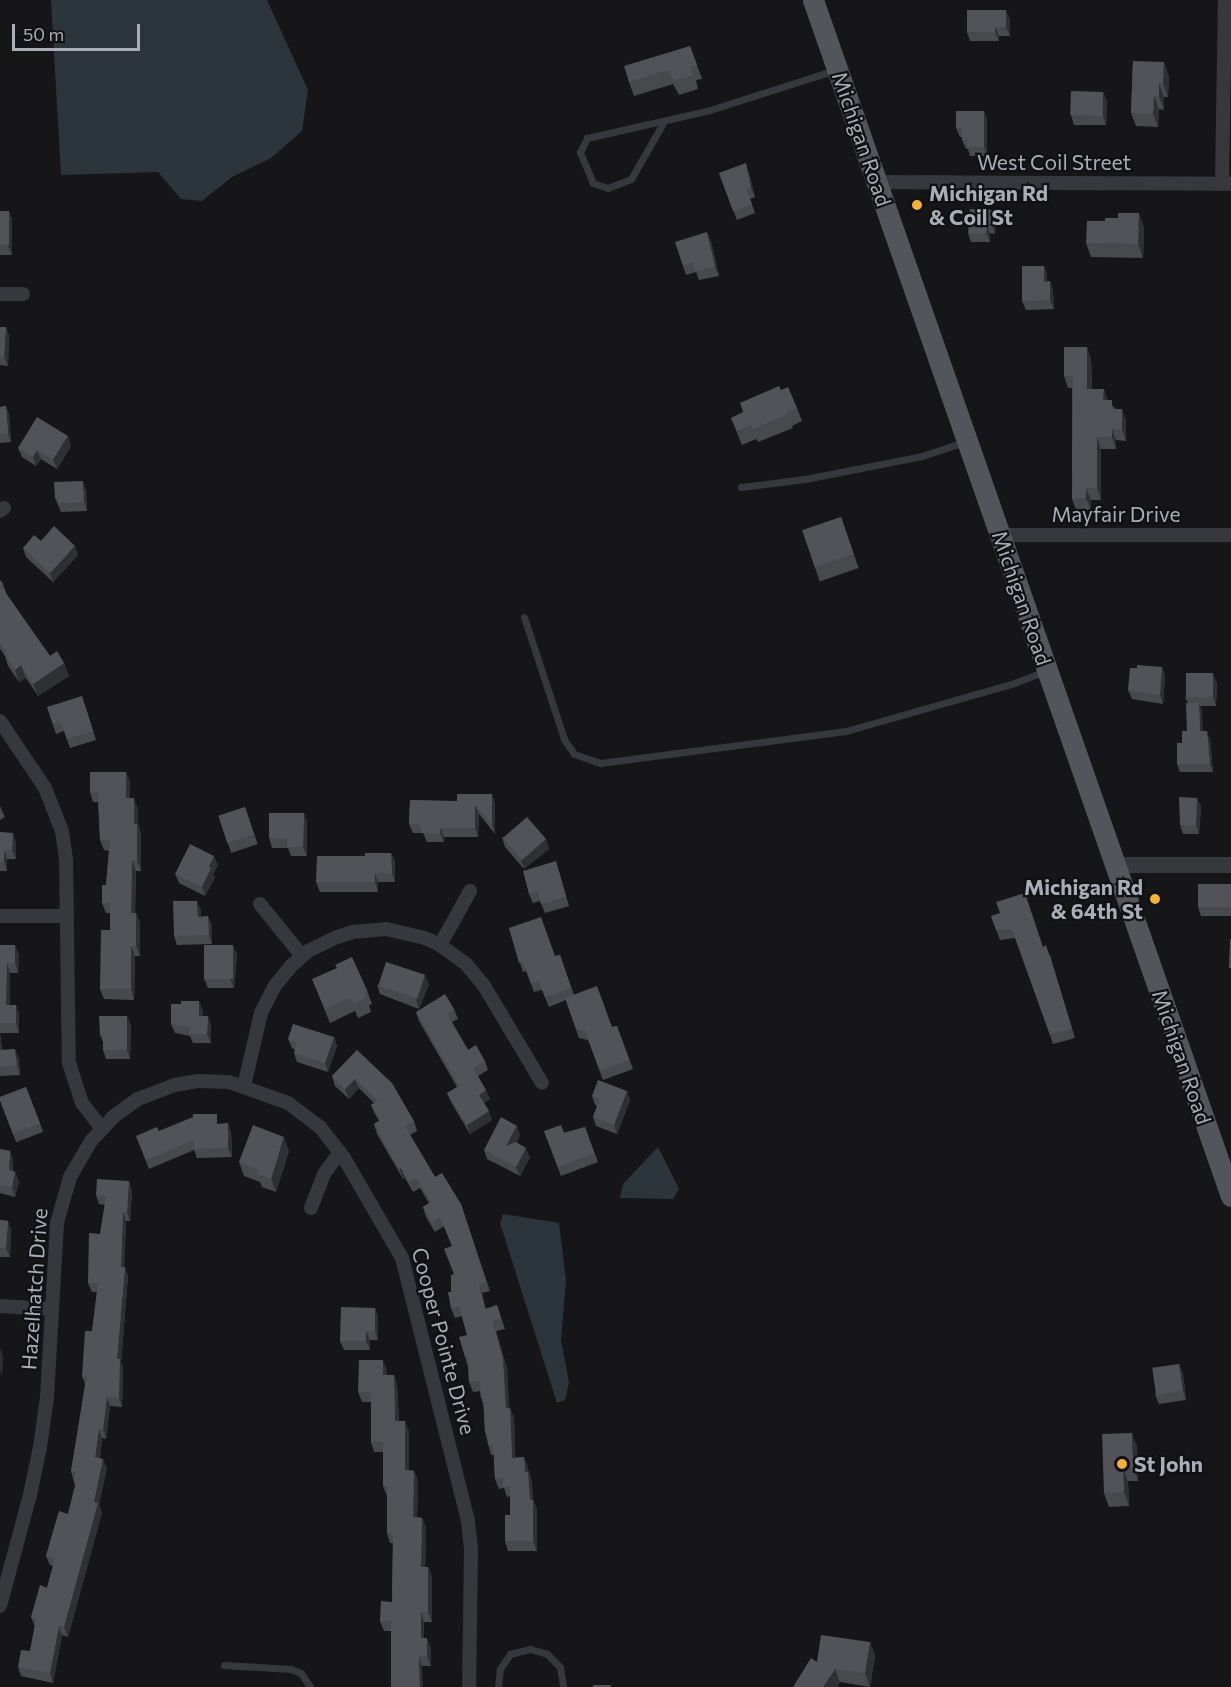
<!DOCTYPE html>
<style>
body{margin:0}
#map{position:relative;width:1231px;height:1687px;overflow:hidden;background:#161618;font-family:Commissioner,sans-serif}
div>[style]{position:absolute}
.water>*{inset:0;background:#2c353c}
.service>*{height:7px;margin:-3.5px;padding:0 3.5px;transform-origin:3.5px;border-radius:3.5px;background:#37383d}
.minor>*{height:14px;margin:-7px;padding:0 7px;transform-origin:7px;border-radius:7px;background:#37383d}
.tertiary>*{height:16px;margin:-8px;padding:0 8px;transform-origin:8px;border-radius:8px;background:#37383d}
.primary>*{height:21px;margin:-10.5px;padding:0 10.5px;transform-origin:10.5px;border-radius:10.5px;background:#53555c}
.wall>*{inset:0;background:#47494d;transform-origin:0 0}
.shaded-wall>*{inset:0;background:#2f3033;transform-origin:0 0}
.building>*{inset:0;background:#525359;transform-origin:0 0}
.dots>*{width:16px;height:16px;translate:-50% -50%;box-sizing:border-box;border:3px solid #111113;border-radius:50%}
span{translate:-50% -50%;white-space:nowrap;text-align:center;line-height:1.15;-webkit-text-stroke:4.5px #111113;paint-order:stroke}
.street-label{font-size:21px;color:#a8adb8}
.poi-label{font-size:21px;color:#a8adb8;font-weight:700}
.left{translate:0 -50%;text-align:left}
.right{translate:-100% -50%;text-align:right}
.scale{position:absolute;left:12px;top:24px;width:128px;height:27px;box-sizing:border-box;border:3px solid #a8adb8;border-top:0;padding-left:8px;font-size:18px;line-height:21px;white-space:nowrap;color:#a8adb8;-webkit-text-stroke:4px #111113;paint-order:stroke}
</style>
<div id="map">
<div class="water">
<div style="clip-path:polygon(51px 0,267px 0,308px 90px,302px 131px,271px 158px,232px 177px,202px 201px,181px 199px,158px 172px,61px 175px)"></div>
<div style="clip-path:polygon(658px 1147px,679px 1189px,673px 1199px,620px 1198px,623px 1184px)"></div>
<div style="clip-path:polygon(503px 1214px,559px 1223px,566px 1280px,561px 1340px,569px 1383px,565px 1400px,557px 1403px,500px 1223px)"></div>
</div>
<div class="service">
<div style="left:663px;top:123px;width:64px;rotate:119.7deg"></div>
<div style="left:631px;top:179px;width:25px;rotate:159deg"></div>
<div style="left:608px;top:188px;width:16px;rotate:-162deg"></div>
<div style="left:593px;top:183px;width:34px;rotate:-113deg"></div>
<div style="left:580px;top:152px;width:16px;rotate:-63deg"></div>
<div style="left:587px;top:138px;width:126px;rotate:-12.8deg"></div>
<div style="left:710px;top:110px;width:131px;rotate:-17.7deg"></div>
<div style="left:741px;top:487px;width:64px;rotate:-7.1deg"></div>
<div style="left:805px;top:479px;width:119px;rotate:-11.1deg"></div>
<div style="left:922px;top:456px;width:44px;rotate:-18.4deg"></div>
<div style="left:524px;top:617px;width:128px;rotate:71.8deg"></div>
<div style="left:564px;top:739px;width:18px;rotate:56deg"></div>
<div style="left:574px;top:754px;width:28px;rotate:19deg"></div>
<div style="left:600px;top:763px;width:248px;rotate:-7.4deg"></div>
<div style="left:846px;top:731px;width:175px;rotate:-15.9deg"></div>
<div style="left:1014px;top:683px;width:33px;rotate:-21deg"></div>
<div style="left:224px;top:1665px;width:67px;rotate:3.4deg"></div>
<div style="left:291px;top:1669px;width:11px;rotate:22deg"></div>
<div style="left:301px;top:1673px;width:17px;rotate:57deg"></div>
<div style="left:498px;top:1687px;width:18px;rotate:-84deg"></div>
<div style="left:500px;top:1669px;width:18px;rotate:-56deg"></div>
<div style="left:510px;top:1654px;width:21px;rotate:-14deg"></div>
<div style="left:530px;top:1649px;width:18px;rotate:16deg"></div>
<div style="left:547px;top:1654px;width:18px;rotate:45deg"></div>
<div style="left:560px;top:1667px;width:20px;rotate:81deg"></div>
</div>
<div class="minor">
<div style="left:877px;top:182px;width:354px;rotate:0.3deg"></div>
<div style="left:1222px;top:184px;width:184px;rotate:-89.1deg"></div>
<div style="left:0;top:294px;width:23px"></div>
<div style="left:0;top:511px;width:5px;rotate:-37deg"></div>
<div style="left:1000px;top:535px;width:231px"></div>
<div style="left:0;top:721px;width:81px;rotate:56.1deg"></div>
<div style="left:45px;top:788px;width:46px;rotate:68.4deg"></div>
<div style="left:62px;top:831px;width:28px;rotate:82deg"></div>
<div style="left:66px;top:859px;width:204px;rotate:89.2deg"></div>
<div style="left:69px;top:1063px;width:42px;rotate:72deg"></div>
<div style="left:82px;top:1103px;width:33px;rotate:52deg"></div>
<div style="left:260px;top:904px;width:67px;rotate:51.1deg"></div>
<div style="left:0;top:916px;width:67px"></div>
<div style="left:440px;top:945px;width:62px;rotate:-60.9deg"></div>
<div style="left:244px;top:1086px;width:75px;rotate:-76.9deg"></div>
<div style="left:261px;top:1013px;width:29px;rotate:-63deg"></div>
<div style="left:274px;top:987px;width:27px;rotate:-51deg"></div>
<div style="left:291px;top:966px;width:23px;rotate:-41deg"></div>
<div style="left:308px;top:951px;width:32px;rotate:-26deg"></div>
<div style="left:337px;top:937px;width:17px;rotate:-17deg"></div>
<div style="left:353px;top:932px;width:33px;rotate:-5deg"></div>
<div style="left:386px;top:929px;width:40px;rotate:13deg"></div>
<div style="left:425px;top:938px;width:17px;rotate:25deg"></div>
<div style="left:440px;top:945px;width:32px;rotate:36deg"></div>
<div style="left:466px;top:964px;width:26px;rotate:50deg"></div>
<div style="left:483px;top:984px;width:115px;rotate:59.2deg"></div>
<div style="left:311px;top:1208px;width:36px;rotate:-69deg"></div>
<div style="left:324px;top:1174px;width:27px;rotate:-54deg"></div>
<div style="left:0;top:1306px;width:52px;rotate:3.3deg"></div>
<div style="left:0;top:1606px;width:115px;rotate:-74.9deg"></div>
<div style="left:30px;top:1495px;width:49px;rotate:-78.2deg"></div>
<div style="left:40px;top:1447px;width:50px;rotate:-82deg"></div>
<div style="left:47px;top:1397px;width:174px;rotate:-86.7deg"></div>
<div style="left:57px;top:1223px;width:48px;rotate:-74.2deg"></div>
<div style="left:70px;top:1177px;width:42px;rotate:-59.7deg"></div>
<div style="left:91px;top:1141px;width:33px;rotate:-47deg"></div>
<div style="left:113px;top:1117px;width:31px;rotate:-36deg"></div>
<div style="left:138px;top:1099px;width:40px;rotate:-21deg"></div>
<div style="left:175px;top:1085px;width:23px;rotate:-10deg"></div>
<div style="left:198px;top:1081px;width:31px;rotate:2deg"></div>
<div style="left:229px;top:1082px;width:63px;rotate:19.6deg"></div>
<div style="left:288px;top:1103px;width:40px;rotate:37deg"></div>
<div style="left:320px;top:1127px;width:39px;rotate:52deg"></div>
<div style="left:344px;top:1158px;width:116px;rotate:59.9deg"></div>
<div style="left:402px;top:1258px;width:271px;rotate:75.9deg"></div>
<div style="left:468px;top:1521px;width:29px;rotate:84deg"></div>
<div style="left:471px;top:1550px;width:137px;rotate:90.8deg"></div>
</div>
<div class="tertiary">
<div style="left:1115px;top:865px;width:116px"></div>
</div>
<div class="primary">
<div style="left:813px;top:0;width:1267px;rotate:70.74deg"></div>
</div>
<div class="wall">
<div style="clip-path:polygon(1010px 19px,1010px 36px,999px 36px,999px 41px,970px 41px,967px 32px)"></div>
<div style="clip-path:polygon(690px 46px,702px 79px,696px 80px,698px 89px,679px 95px,673px 84px,634px 96px,629px 82px)"></div>
<div style="clip-path:polygon(1133px 61px,1169px 76px,1168px 97px,1164px 97px,1164px 110px,1159px 109px,1158px 127px,1136px 126px,1131px 113px)"></div>
<div style="clip-path:polygon(1103px 92px,1107px 101px,1106px 125px,1074px 125px,1071px 115px)"></div>
<div style="clip-path:polygon(984px 111px,987px 120px,987px 156px,970px 156px,968px 149px,966px 149px,962px 140px,962px 137px,960px 137px,956px 128px)"></div>
<div style="clip-path:polygon(719px 173px,749px 173px,755px 197px,750px 199px,755px 213px,737px 220px)"></div>
<div style="clip-path:polygon(0 211px,9px 211px,12px 220px,12px 255px,0 255px)"></div>
<div style="clip-path:polygon(996px 219px,995px 234px,990px 233px,990px 242px,971px 242px,968px 233px)"></div>
<div style="clip-path:polygon(1144px 227px,1143px 258px,1091px 257px,1086px 243px)"></div>
<div style="clip-path:polygon(711px 241px,719px 276px,699px 280px,696px 272px,686px 275px,683px 266px)"></div>
<div style="clip-path:polygon(1044px 266px,1047px 275px,1047px 281px,1050px 281px,1053px 291px,1054px 309px,1026px 310px,1022px 301px)"></div>
<div style="clip-path:polygon(0 327px,6px 327px,9px 336px,8px 366px,0 365px)"></div>
<div style="clip-path:polygon(1091px 358px,1092px 389px,1107px 400px,1126px 420px,1126px 441px,1116px 440px,1116px 449px,1101px 449px,1101px 500px,1091px 500px,1091px 510px,1076px 510px,1072px 499px,1072px 388px,1068px 388px,1064px 376px)"></div>
<div style="clip-path:polygon(781px 390px,797px 408px,802px 421px,792px 426px,793px 428px,758px 442px,756px 439px,742px 445px,731px 418px,743px 412px,740px 403px)"></div>
<div style="clip-path:polygon(6px 406px,9px 415px,11px 442px,0 443px,0 407px)"></div>
<div style="clip-path:polygon(71px 446px,57px 469px,41px 459px,36px 466px,22px 457px,18px 448px)"></div>
<div style="clip-path:polygon(86px 490px,87px 511px,61px 512px,55px 498px)"></div>
<div style="left:841px;top:517px;width:54px;height:41px;rotate:71deg"></div>
<div style="clip-path:polygon(41px 541px,78px 555px,53px 582px,26px 557px,23px 548px)"></div>
<div style="clip-path:polygon(0 580px,3px 584px,7px 595px,50px 656px,64px 663px,69px 676px,38px 696px,26px 678px,19px 682px,8px 666px,5px 656px,0 649px)"></div>
<div style="clip-path:polygon(1162px 667px,1165px 676px,1163px 704px,1132px 699px,1128px 690px,1137px 668px)"></div>
<div style="clip-path:polygon(1217px 683px,1216px 706px,1200px 706px,1202px 711px,1202px 731px,1210px 739px,1213px 772px,1180px 772px,1177px 764px,1187px 731px,1188px 703px,1185px 697px)"></div>
<div style="clip-path:polygon(85px 705px,96px 740px,70px 748px,64px 731px,56px 734px,47px 707px)"></div>
<div style="clip-path:polygon(126px 772px,130px 782px,130px 798px,138px 809px,138px 824px,141px 834px,141px 871px,136px 871px,135px 913px,136px 913px,140px 923px,140px 956px,135px 956px,134px 1000px,104px 999px,100px 989px,110px 930px,110px 913px,106px 913px,102px 903px,106px 885px,109px 851px,104px 850px,100px 840px,98px 802px,93px 802px,90px 792px)"></div>
<div style="clip-path:polygon(1197px 798px,1201px 807px,1199px 834px,1183px 834px,1180px 825px)"></div>
<div style="clip-path:polygon(410px 800px,495px 803px,495px 834px,479px 814px,478px 837px,444px 837px,444px 842px,427px 842px,423px 833px,413px 833px,409px 824px)"></div>
<div style="clip-path:polygon(0 806px,5px 817px,0 820px)"></div>
<div style="left:245px;top:807px;width:39px;height:28px;rotate:71deg"></div>
<div style="clip-path:polygon(304px 813px,307px 822px,307px 856px,291px 856px,288px 848px,272px 848px,269px 838px)"></div>
<div style="clip-path:polygon(0 832px,16px 842px,16px 859px,7px 859px,7px 871px,0 871px)"></div>
<div style="clip-path:polygon(502px 837px,546px 839px,549px 849px,524px 869px,505px 847px)"></div>
<div style="clip-path:polygon(391px 853px,395px 862px,395px 882px,378px 882px,378px 892px,320px 892px,316px 882px,365px 856px)"></div>
<div style="clip-path:polygon(218px 865px,213px 874px,215px 877px,205px 896px,179px 883px,175px 874px)"></div>
<div style="clip-path:polygon(559px 871px,569px 906px,545px 913px,540px 901px,533px 903px,529px 894px)"></div>
<div style="clip-path:polygon(1231px 884px,1231px 916px,1201px 916px,1198px 907px)"></div>
<div style="clip-path:polygon(201px 910px,201px 917px,208px 916px,212px 926px,212px 944px,177px 945px,174px 936px)"></div>
<div style="clip-path:polygon(991px 916px,1043px 947px,1050px 955px,1075px 1038px,1053px 1044px,1015px 938px,1000px 940px)"></div>
<div style="clip-path:polygon(509px 928px,555px 956px,560px 955px,574px 995px,612px 1027px,617px 1026px,633px 1069px,603px 1080px,588px 1040px,579px 1038px,566px 1000px,549px 1007px,542px 990px,534px 992px,526px 971px,523px 972px)"></div>
<div style="clip-path:polygon(0 945px,19px 954px,18px 973px,10px 973px,10px 1005px,16px 1005px,19px 1014px,19px 1033px,0 1033px)"></div>
<div style="clip-path:polygon(237px 954px,234px 988px,208px 988px,204px 979px)"></div>
<div style="clip-path:polygon(312px 979px,367px 990px,372px 1004px,369px 1005px,371px 1012px,358px 1018px,355px 1011px,330px 1023px)"></div>
<div style="clip-path:polygon(429px 984px,419px 1009px,380px 994px,377px 985px)"></div>
<div style="clip-path:polygon(454px 1009px,458px 1019px,452px 1022px,468px 1050px,485px 1061px,488px 1070px,478px 1076px,490px 1099px,484px 1103px,492px 1120px,470px 1134px,451px 1102px,447px 1093px,457px 1087px,419px 1021px,416px 1012px)"></div>
<div style="clip-path:polygon(203px 1011px,203px 1016px,208px 1016px,211px 1025px,211px 1043px,193px 1043px,190px 1036px,175px 1033px,171px 1024px)"></div>
<div style="clip-path:polygon(131px 1025px,130px 1059px,106px 1059px,103px 1050px,103px 1042px,100px 1035px)"></div>
<div style="clip-path:polygon(0 1033px,2px 1050px,19px 1058px,20px 1075px,0 1076px)"></div>
<div style="clip-path:polygon(334px 1037px,337px 1046px,328px 1072px,297px 1062px,294px 1053px,295px 1050px,292px 1048px,288px 1039px)"></div>
<div style="clip-path:polygon(357px 1050px,414px 1121px,417px 1131px,410px 1135px,435px 1177px,461px 1204px,490px 1291px,482px 1293px,486px 1309px,497px 1305px,505px 1329px,496px 1331px,507px 1368px,509px 1408px,510px 1408px,514px 1418px,515px 1458px,524px 1457px,532px 1482px,533px 1500px,537px 1509px,537px 1551px,508px 1551px,505px 1541px,510px 1515px,510px 1496px,507px 1497px,504px 1488px,499px 1489px,495px 1479px,494px 1455px,491px 1455px,485px 1432px,484px 1407px,481px 1398px,480px 1391px,473px 1392px,469px 1382px,468px 1367px,465px 1357px,467px 1335px,462px 1316px,455px 1318px,451px 1308px,451px 1292px,454px 1274px,452px 1246px,444px 1226px,435px 1232px,426px 1217px,423px 1207px,429px 1203px,420px 1188px,413px 1192px,405px 1178px,403px 1179px,377px 1134px,374px 1124px,379px 1121px,375px 1114px,371px 1105px,374px 1103px,359px 1088px,349px 1099px,335px 1086px,332px 1076px)"></div>
<div style="left:26px;top:1087px;width:48px;height:29px;rotate:69deg"></div>
<div style="clip-path:polygon(627px 1091px,630px 1100px,617px 1134px,596px 1126px,593px 1117px,597px 1106px,595px 1105px,592px 1096px)"></div>
<div style="clip-path:polygon(221px 1124px,231px 1132px,232px 1157px,197px 1158px,194px 1150px,149px 1169px,136px 1136px,159px 1131px)"></div>
<div style="clip-path:polygon(585px 1127px,598px 1162px,561px 1176px,544px 1131px,564px 1133px)"></div>
<div style="clip-path:polygon(520px 1135px,516px 1143px,530px 1157px,520px 1176px,487px 1159px,484px 1150px)"></div>
<div style="clip-path:polygon(0 1149px,10px 1151px,13px 1160px,13px 1171px,15px 1172px,19px 1181px,15px 1197px,0 1193px)"></div>
<div style="clip-path:polygon(289px 1151px,276px 1192px,262px 1187px,260px 1182px,244px 1176px,239px 1162px)"></div>
<div style="clip-path:polygon(129px 1181px,132px 1191px,130px 1221px,126px 1221px,124px 1267px,128px 1276px,121px 1363px,123px 1368px,122px 1407px,110px 1406px,106px 1439px,102px 1438px,100px 1458px,107px 1468px,99px 1504px,102px 1513px,68px 1637px,62px 1635px,53px 1683px,21px 1676px,18px 1667px,30px 1651px,35px 1627px,31px 1617px,47px 1588px,53px 1566px,50px 1565px,46px 1556px,68px 1514px,75px 1486px,71px 1471px,85px 1384px,82px 1376px,92px 1331px,97px 1292px,92px 1292px,88px 1283px,100px 1234px,105px 1205px,99px 1204px,96px 1195px)"></div>
<div style="clip-path:polygon(0 1220px,8px 1221px,11px 1230px,10px 1257px,0 1257px)"></div>
<div style="clip-path:polygon(375px 1308px,378px 1317px,378px 1340px,370px 1340px,370px 1350px,344px 1350px,340px 1341px)"></div>
<div style="clip-path:polygon(1179px 1364px,1183px 1374px,1186px 1400px,1159px 1404px,1155px 1395px)"></div>
<div style="clip-path:polygon(387px 1370px,387px 1375px,394px 1375px,397px 1385px,399px 1421px,409px 1431px,409px 1470px,414px 1471px,418px 1481px,417px 1517px,422px 1518px,426px 1528px,425px 1567px,428px 1567px,432px 1577px,432px 1622px,424px 1622px,424px 1638px,431px 1648px,431px 1666px,422px 1666px,391px 1631px,384px 1631px,380px 1621px,392px 1602px,393px 1543px,390px 1543px,387px 1533px,387px 1496px,383px 1486px,383px 1452px,374px 1452px,371px 1442px,371px 1402px,362px 1402px,358px 1392px)"></div>
<div style="clip-path:polygon(1137px 1446px,1138px 1481px,1128px 1481px,1129px 1506px,1109px 1507px,1104px 1493px)"></div>
<div style="clip-path:polygon(870px 1642px,875px 1656px,870px 1687px,840px 1682px,837px 1687px,793px 1687px,817px 1662px)"></div>
</div>
<div class="shaded-wall">
<div style="clip-path:polygon(1006px 10px,1010px 19px,1010px 36px,1006px 27px)"></div>
<div style="clip-path:polygon(995px 27px,999px 36px,999px 41px,995px 32px)"></div>
<div style="clip-path:polygon(1164px 62px,1169px 76px,1168px 97px,1163px 83px)"></div>
<div style="clip-path:polygon(1159px 83px,1164px 97px,1164px 110px,1159px 96px)"></div>
<div style="clip-path:polygon(1103px 92px,1107px 101px,1106px 125px,1103px 116px)"></div>
<div style="clip-path:polygon(1154px 96px,1159px 109px,1158px 127px,1153px 113px)"></div>
<div style="clip-path:polygon(984px 111px,987px 120px,987px 156px,984px 147px)"></div>
<div style="clip-path:polygon(746px 163px,749px 173px,755px 197px,751px 188px)"></div>
<div style="clip-path:polygon(992px 210px,996px 219px,995px 234px,992px 224px)"></div>
<div style="clip-path:polygon(9px 211px,12px 220px,12px 255px,8px 246px)"></div>
<div style="clip-path:polygon(1139px 213px,1144px 227px,1143px 258px,1138px 244px)"></div>
<div style="clip-path:polygon(987px 224px,990px 233px,990px 242px,986px 233px)"></div>
<div style="clip-path:polygon(707px 232px,711px 241px,719px 276px,715px 267px)"></div>
<div style="clip-path:polygon(1044px 266px,1047px 275px,1047px 291px,1044px 282px)"></div>
<div style="clip-path:polygon(1050px 281px,1053px 291px,1054px 309px,1050px 300px)"></div>
<div style="clip-path:polygon(6px 327px,9px 336px,8px 366px,4px 356px)"></div>
<div style="clip-path:polygon(1087px 347px,1091px 358px,1092px 401px,1087px 389px)"></div>
<div style="clip-path:polygon(1104px 389px,1108px 401px,1103px 400px)"></div>
<div style="clip-path:polygon(6px 406px,9px 415px,11px 442px,8px 433px)"></div>
<div style="clip-path:polygon(1122px 409px,1126px 420px,1126px 441px,1122px 429px)"></div>
<div style="clip-path:polygon(1112px 429px,1116px 440px,1116px 449px,1112px 437px)"></div>
<div style="clip-path:polygon(68px 436px,71px 446px,57px 469px,53px 459px)"></div>
<div style="clip-path:polygon(1097px 437px,1101px 449px,1101px 500px,1097px 488px)"></div>
<div style="clip-path:polygon(37px 450px,41px 459px,36px 466px,33px 457px)"></div>
<div style="clip-path:polygon(83px 481px,86px 490px,87px 511px,84px 502px)"></div>
<div style="clip-path:polygon(1086px 488px,1091px 500px,1091px 510px,1086px 498px)"></div>
<div style="clip-path:polygon(75px 546px,78px 555px,53px 582px,50px 573px)"></div>
<div style="clip-path:polygon(64px 663px,69px 676px,38px 696px,33px 684px)"></div>
<div style="clip-path:polygon(21px 665px,26px 678px,19px 682px,15px 670px)"></div>
<div style="clip-path:polygon(1162px 667px,1165px 676px,1163px 704px,1160px 695px)"></div>
<div style="clip-path:polygon(1213px 673px,1217px 683px,1216px 706px,1213px 697px)"></div>
<div style="clip-path:polygon(1199px 703px,1202px 711px,1203px 739px,1200px 731px)"></div>
<div style="clip-path:polygon(1207px 731px,1210px 739px,1213px 772px,1210px 764px)"></div>
<div style="clip-path:polygon(126px 772px,130px 782px,130px 809px,126px 798px)"></div>
<div style="clip-path:polygon(492px 794px,495px 803px,495px 834px,492px 825px)"></div>
<div style="clip-path:polygon(134px 798px,138px 809px,138px 824px,141px 834px,141px 871px,137px 860px,134px 824px)"></div>
<div style="clip-path:polygon(1197px 798px,1201px 807px,1199px 834px,1196px 825px)"></div>
<div style="clip-path:polygon(475px 805px,479px 814px,478px 837px,475px 828px)"></div>
<div style="clip-path:polygon(304px 813px,307px 822px,307px 856px,303px 847px)"></div>
<div style="clip-path:polygon(440px 828px,444px 837px,444px 842px,440px 833px)"></div>
<div style="clip-path:polygon(13px 833px,16px 842px,16px 859px,12px 850px)"></div>
<div style="clip-path:polygon(546px 839px,549px 849px,524px 869px,521px 860px)"></div>
<div style="clip-path:polygon(4px 850px,7px 859px,7px 871px,4px 862px)"></div>
<div style="clip-path:polygon(391px 853px,395px 862px,395px 882px,392px 873px)"></div>
<div style="clip-path:polygon(214px 856px,218px 865px,213px 874px,215px 877px,205px 896px,202px 887px,209px 867px)"></div>
<div style="clip-path:polygon(132px 860px,136px 871px,135px 923px,131px 913px)"></div>
<div style="clip-path:polygon(375px 873px,378px 882px,378px 892px,375px 882px)"></div>
<div style="clip-path:polygon(197px 901px,201px 910px,201px 926px,198px 917px)"></div>
<div style="clip-path:polygon(136px 913px,140px 923px,140px 956px,136px 946px)"></div>
<div style="clip-path:polygon(208px 916px,212px 926px,212px 944px,209px 935px)"></div>
<div style="clip-path:polygon(15px 945px,19px 954px,18px 973px,15px 963px)"></div>
<div style="clip-path:polygon(233px 945px,237px 954px,234px 988px,230px 979px)"></div>
<div style="clip-path:polygon(131px 946px,135px 956px,134px 1000px,131px 989px)"></div>
<div style="clip-path:polygon(7px 963px,10px 973px,10px 1014px,6px 1005px)"></div>
<div style="clip-path:polygon(425px 975px,429px 984px,419px 1009px,416px 1000px)"></div>
<div style="clip-path:polygon(199px 1001px,203px 1011px,203px 1025px,199px 1016px)"></div>
<div style="clip-path:polygon(16px 1005px,19px 1014px,19px 1033px,16px 1023px)"></div>
<div style="clip-path:polygon(127px 1016px,131px 1025px,130px 1059px,127px 1050px)"></div>
<div style="clip-path:polygon(208px 1016px,211px 1025px,211px 1043px,207px 1034px)"></div>
<div style="clip-path:polygon(0 1033px,2px 1059px,0 1052px)"></div>
<div style="clip-path:polygon(334px 1037px,337px 1046px,328px 1072px,325px 1063px)"></div>
<div style="clip-path:polygon(15px 1049px,19px 1058px,20px 1075px,17px 1065px)"></div>
<div style="clip-path:polygon(355px 1079px,359px 1088px,349px 1099px,345px 1089px)"></div>
<div style="clip-path:polygon(486px 1090px,490px 1099px,482px 1104px,479px 1095px)"></div>
<div style="clip-path:polygon(627px 1091px,630px 1100px,617px 1134px,614px 1125px)"></div>
<div style="clip-path:polygon(489px 1111px,492px 1120px,470px 1134px,467px 1125px)"></div>
<div style="clip-path:polygon(228px 1123px,231px 1132px,232px 1157px,228px 1148px)"></div>
<div style="clip-path:polygon(517px 1126px,520px 1135px,510px 1155px,506px 1146px)"></div>
<div style="clip-path:polygon(284px 1137px,289px 1151px,276px 1192px,271px 1179px)"></div>
<div style="clip-path:polygon(526px 1148px,530px 1157px,520px 1176px,516px 1167px)"></div>
<div style="clip-path:polygon(10px 1151px,13px 1160px,12px 1179px,9px 1170px)"></div>
<div style="left:401px;top:1168px;width:11px;height:2px;rotate:68deg"></div>
<div style="clip-path:polygon(15px 1172px,19px 1181px,15px 1197px,12px 1187px)"></div>
<div style="clip-path:polygon(129px 1181px,132px 1191px,130px 1221px,127px 1212px)"></div>
<div style="clip-path:polygon(123px 1212px,126px 1221px,124px 1276px,121px 1267px)"></div>
<div style="clip-path:polygon(8px 1221px,11px 1230px,10px 1257px,6px 1248px)"></div>
<div style="clip-path:polygon(125px 1267px,128px 1276px,121px 1363px,123px 1368px,122px 1407px,119px 1398px,117px 1359px)"></div>
<div style="clip-path:polygon(479px 1284px,482px 1293px,488px 1319px,485px 1309px)"></div>
<div style="clip-path:polygon(375px 1308px,378px 1317px,378px 1340px,375px 1331px)"></div>
<div style="clip-path:polygon(493px 1321px,507px 1368px,510px 1418px,506px 1408px)"></div>
<div style="clip-path:polygon(366px 1331px,370px 1340px,370px 1350px,366px 1341px)"></div>
<div style="clip-path:polygon(0 1348px,3px 1356px,2px 1377px,0 1370px)"></div>
<div style="clip-path:polygon(383px 1360px,387px 1370px,387px 1385px,383px 1375px)"></div>
<div style="clip-path:polygon(1179px 1364px,1183px 1374px,1186px 1400px,1183px 1391px)"></div>
<div style="clip-path:polygon(394px 1375px,397px 1385px,399px 1431px,395px 1421px)"></div>
<div style="clip-path:polygon(107px 1397px,110px 1406px,106px 1439px,103px 1429px)"></div>
<div style="clip-path:polygon(510px 1408px,514px 1418px,516px 1468px,512px 1458px)"></div>
<div style="clip-path:polygon(405px 1421px,409px 1431px,409px 1480px,405px 1470px)"></div>
<div style="clip-path:polygon(99px 1429px,102px 1438px,99px 1467px,95px 1457px)"></div>
<div style="clip-path:polygon(1132px 1433px,1137px 1446px,1138px 1481px,1133px 1467px)"></div>
<div style="clip-path:polygon(524px 1457px,528px 1467px,529px 1482px,525px 1472px)"></div>
<div style="clip-path:polygon(103px 1459px,107px 1468px,99px 1504px,102px 1513px,68px 1637px,64px 1627px)"></div>
<div style="clip-path:polygon(1123px 1468px,1128px 1481px,1129px 1506px,1124px 1492px)"></div>
<div style="clip-path:polygon(414px 1471px,418px 1481px,417px 1527px,413px 1517px)"></div>
<div style="clip-path:polygon(528px 1472px,532px 1482px,533px 1505px,533px 1500px,537px 1509px,537px 1551px,533px 1541px)"></div>
<div style="clip-path:polygon(422px 1518px,426px 1528px,425px 1577px,421px 1567px)"></div>
<div style="clip-path:polygon(428px 1567px,432px 1577px,432px 1622px,428px 1612px)"></div>
<div style="clip-path:polygon(421px 1612px,424px 1622px,424px 1648px,421px 1638px)"></div>
<div style="clip-path:polygon(59px 1626px,62px 1635px,53px 1683px,50px 1673px)"></div>
<div style="clip-path:polygon(427px 1638px,431px 1648px,431px 1666px,427px 1656px)"></div>
<div style="clip-path:polygon(870px 1642px,875px 1656px,870px 1687px,865px 1673px)"></div>
<div style="clip-path:polygon(419px 1656px,422px 1666px,423px 1687px,420px 1687px)"></div>
<div style="clip-path:polygon(835px 1669px,840px 1682px,837px 1687px,823px 1687px)"></div>
</div>
<div class="building">
<div style="clip-path:polygon(967px 10px,1006px 10px,1006px 27px,995px 27px,995px 32px,967px 32px)"></div>
<div style="clip-path:polygon(690px 46px,697px 65px,691px 67px,693px 75px,674px 81px,668px 70px,629px 82px,624px 66px)"></div>
<div style="clip-path:polygon(1133px 61px,1164px 62px,1163px 83px,1159px 83px,1159px 96px,1154px 96px,1153px 113px,1131px 113px)"></div>
<div style="left:1071px;top:91px;width:32px;height:24px;rotate:2deg"></div>
<div style="clip-path:polygon(956px 111px,984px 111px,984px 147px,967px 147px,967px 140px,962px 140px,962px 128px,956px 128px)"></div>
<div style="clip-path:polygon(746px 163px,751px 188px,746px 189px,752px 204px,733px 211px,719px 173px)"></div>
<div style="clip-path:polygon(970px 209px,992px 210px,992px 224px,987px 224px,986px 233px,968px 233px)"></div>
<div style="left:0;top:211px;width:9px;height:34px"></div>
<div style="clip-path:polygon(1118px 213px,1139px 213px,1138px 244px,1086px 243px,1087px 221px,1105px 221px,1105px 218px,1118px 218px)"></div>
<div style="clip-path:polygon(707px 232px,715px 267px,695px 271px,693px 263px,683px 266px,675px 242px)"></div>
<div style="clip-path:polygon(1022px 266px,1044px 266px,1044px 282px,1050px 281px,1050px 300px,1022px 301px)"></div>
<div style="clip-path:polygon(0 327px,6px 327px,4px 356px,0 356px)"></div>
<div style="clip-path:polygon(1064px 347px,1087px 347px,1087px 389px,1104px 389px,1103px 400px,1112px 400px,1112px 409px,1122px 409px,1122px 429px,1112px 429px,1112px 437px,1097px 437px,1097px 488px,1086px 488px,1086px 498px,1072px 499px,1073px 376px,1064px 376px)"></div>
<div style="clip-path:polygon(779px 386px,781px 390px,788px 387px,797px 408px,787px 412px,788px 414px,753px 429px,751px 425px,737px 431px,731px 418px,744px 412px,740px 403px)"></div>
<div style="clip-path:polygon(6px 406px,8px 433px,0 434px,0 407px)"></div>
<div style="clip-path:polygon(37px 417px,68px 436px,53px 459px,37px 450px,33px 457px,18px 448px)"></div>
<div style="clip-path:polygon(83px 481px,84px 502px,58px 503px,58px 498px,55px 498px,54px 482px)"></div>
<div style="left:841px;top:517px;width:39px;height:41px;rotate:71deg"></div>
<div style="clip-path:polygon(54px 526px,75px 546px,50px 573px,23px 548px,34px 535px,41px 541px)"></div>
<div style="clip-path:polygon(0 580px,3px 584px,1px 586px,50px 656px,57px 651px,64px 663px,33px 684px,21px 665px,15px 670px,4px 653px,6px 652px,0 643px)"></div>
<div style="clip-path:polygon(1137px 665px,1162px 667px,1160px 695px,1128px 690px,1130px 668px,1137px 668px)"></div>
<div style="left:1186px;top:673px;width:27px;height:24px"></div>
<div style="clip-path:polygon(82px 696px,93px 731px,67px 739px,61px 722px,53px 724px,47px 707px)"></div>
<div style="clip-path:polygon(1186px 703px,1199px 703px,1200px 731px,1207px 731px,1210px 764px,1177px 764px,1177px 743px,1182px 743px,1182px 731px,1187px 731px)"></div>
<div style="clip-path:polygon(90px 772px,126px 772px,126px 798px,134px 798px,134px 824px,137px 824px,137px 860px,132px 860px,131px 913px,136px 913px,136px 946px,131px 946px,131px 989px,100px 989px,101px 930px,110px 930px,110px 903px,102px 903px,102px 885px,106px 885px,110px 840px,100px 840px,98px 792px,90px 792px)"></div>
<div style="clip-path:polygon(457px 794px,492px 794px,492px 825px,475px 805px,475px 828px,440px 828px,440px 833px,423px 833px,420px 824px,409px 824px,410px 800px,457px 801px)"></div>
<div style="clip-path:polygon(1179px 797px,1197px 798px,1196px 825px,1180px 825px)"></div>
<div style="left:245px;top:807px;width:29px;height:28px;rotate:72deg"></div>
<div style="clip-path:polygon(269px 813px,304px 813px,303px 847px,287px 847px,287px 839px,269px 838px)"></div>
<div style="left:527px;top:817px;width:29px;height:32px;rotate:49deg"></div>
<div style="clip-path:polygon(0 832px,13px 833px,12px 850px,4px 850px,4px 862px,0 862px)"></div>
<div style="clip-path:polygon(190px 844px,214px 856px,209px 867px,211px 868px,202px 887px,175px 874px)"></div>
<div style="clip-path:polygon(365px 853px,391px 853px,392px 873px,375px 873px,375px 882px,316px 882px,317px 856px,365px 856px)"></div>
<div style="clip-path:polygon(556px 861px,566px 897px,541px 904px,538px 891px,529px 894px,523px 871px)"></div>
<div style="left:1198px;top:884px;width:33px;height:23px"></div>
<div style="clip-path:polygon(1025px 893px,1043px 947px,1046px 945px,1072px 1029px,1050px 1034px,1012px 929px,996px 930px,991px 916px,1000px 913px,996px 902px)"></div>
<div style="clip-path:polygon(173px 901px,197px 901px,198px 917px,208px 916px,209px 935px,174px 936px)"></div>
<div style="clip-path:polygon(541px 917px,555px 956px,560px 955px,571px 988px,545px 997px,539px 981px,531px 983px,523px 962px,519px 963px,509px 928px)"></div>
<div style="clip-path:polygon(1230px 939px,1231px 939px,1231px 968px,1229px 968px)"></div>
<div style="clip-path:polygon(0 945px,15px 945px,15px 963px,7px 963px,6px 993px,6px 1005px,16px 1005px,16px 1023px,0 1023px)"></div>
<div style="left:204px;top:945px;width:29px;height:34px"></div>
<div style="clip-path:polygon(352px 957px,367px 990px,364px 992px,366px 998px,353px 1004px,350px 998px,325px 1009px,312px 979px,337px 968px,335px 965px)"></div>
<div style="left:386px;top:962px;width:41px;height:25px;rotate:18deg"></div>
<div style="clip-path:polygon(597px 986px,612px 1027px,617px 1026px,629px 1060px,600px 1071px,585px 1030px,576px 1029px,565px 998px)"></div>
<div style="clip-path:polygon(445px 994px,454px 1009px,447px 1014px,468px 1050px,476px 1045px,485px 1061px,473px 1068px,486px 1090px,479px 1095px,489px 1111px,467px 1125px,447px 1093px,459px 1086px,416px 1012px)"></div>
<div style="clip-path:polygon(181px 1001px,199px 1001px,199px 1016px,208px 1016px,207px 1034px,189px 1034px,190px 1027px,171px 1024px,171px 1004px,181px 1004px)"></div>
<div style="clip-path:polygon(99px 1016px,127px 1016px,127px 1050px,103px 1050px,103px 1035px,100px 1035px)"></div>
<div style="clip-path:polygon(293px 1024px,334px 1037px,325px 1063px,294px 1053px,297px 1043px,288px 1039px)"></div>
<div style="clip-path:polygon(15px 1049px,17px 1065px,0 1067px,0 1050px)"></div>
<div style="clip-path:polygon(357px 1050px,392px 1083px,414px 1121px,405px 1126px,435px 1177px,442px 1173px,461px 1204px,486px 1282px,479px 1284px,485px 1309px,497px 1305px,501px 1319px,493px 1321px,503px 1359px,506px 1408px,510px 1408px,512px 1458px,524px 1457px,525px 1472px,528px 1472px,530px 1500px,533px 1500px,533px 1541px,505px 1541px,505px 1515px,510px 1515px,510px 1486px,503px 1487px,503px 1478px,495px 1479px,493px 1445px,488px 1445px,487px 1432px,485px 1432px,483px 1398px,481px 1398px,480px 1381px,469px 1382px,468px 1356px,465px 1357px,459px 1337px,467px 1335px,459px 1306px,451px 1308px,448px 1292px,451px 1292px,451px 1275px,454px 1274px,444px 1249px,452px 1246px,440px 1217px,432px 1222px,423px 1207px,431px 1202px,416px 1178px,409px 1182px,401px 1168px,399px 1169px,374px 1124px,380px 1120px,371px 1105px,378px 1101px,355px 1079px,345px 1089px,332px 1076px)"></div>
<div style="clip-path:polygon(598px 1080px,627px 1091px,614px 1125px,593px 1117px,600px 1099px,592px 1096px)"></div>
<div style="left:26px;top:1087px;width:39px;height:29px;rotate:69deg"></div>
<div style="clip-path:polygon(193px 1114px,217px 1114px,217px 1124px,228px 1123px,228px 1148px,194px 1149px,194px 1140px,146px 1160px,136px 1136px,157px 1127px,159px 1131px,193px 1117px)"></div>
<div style="clip-path:polygon(501px 1117px,517px 1126px,506px 1146px,516px 1142px,526px 1148px,516px 1167px,484px 1150px)"></div>
<div style="clip-path:polygon(253px 1125px,284px 1137px,271px 1179px,257px 1174px,258px 1170px,239px 1162px)"></div>
<div style="clip-path:polygon(561px 1125px,564px 1133px,585px 1127px,594px 1153px,558px 1167px,544px 1131px)"></div>
<div style="clip-path:polygon(0 1149px,10px 1151px,9px 1170px,15px 1172px,12px 1187px,0 1185px)"></div>
<div style="clip-path:polygon(97px 1179px,129px 1181px,127px 1212px,123px 1212px,121px 1267px,125px 1267px,117px 1359px,120px 1359px,119px 1398px,107px 1397px,103px 1429px,99px 1429px,95px 1457px,103px 1459px,94px 1502px,98px 1503px,64px 1627px,59px 1626px,50px 1673px,18px 1667px,21px 1650px,30px 1651px,36px 1619px,31px 1617px,40px 1585px,47px 1588px,55px 1558px,46px 1556px,51px 1538px,59px 1511px,68px 1514px,76px 1482px,74px 1481px,76px 1471px,71px 1471px,87px 1377px,82px 1376px,85px 1331px,92px 1331px,98px 1283px,88px 1283px,89px 1233px,100px 1234px,106px 1196px,96px 1195px)"></div>
<div style="clip-path:polygon(0 1220px,8px 1221px,6px 1248px,0 1248px)"></div>
<div style="clip-path:polygon(341px 1307px,375px 1308px,375px 1331px,366px 1331px,366px 1341px,340px 1341px)"></div>
<div style="clip-path:polygon(359px 1360px,383px 1360px,383px 1375px,394px 1375px,395px 1421px,405px 1421px,405px 1470px,414px 1471px,413px 1517px,422px 1518px,421px 1567px,428px 1567px,428px 1612px,421px 1612px,421px 1638px,427px 1638px,427px 1656px,419px 1656px,420px 1687px,391px 1687px,391px 1621px,380px 1621px,381px 1601px,392px 1602px,393px 1533px,387px 1533px,387px 1486px,383px 1486px,383px 1442px,371px 1442px,371px 1392px,358px 1392px)"></div>
<div style="left:1179px;top:1364px;width:27px;height:27px;rotate:82deg"></div>
<div style="clip-path:polygon(1132px 1433px,1133px 1467px,1123px 1468px,1124px 1492px,1104px 1493px,1102px 1434px)"></div>
<div style="clip-path:polygon(821px 1635px,870px 1642px,865px 1673px,835px 1669px,823px 1687px,793px 1687px,811px 1658px,817px 1662px)"></div>
<div style="left:593px;top:1685px;width:18px;height:2px"></div>
</div>
<div class="dots">
<div style="left:917px;top:205px;background:#f2b134"></div>
<div style="left:1155px;top:899px;background:#f2b134"></div>
<div style="left:1122px;top:1464px;background:#f2b134"></div>
</div>
<div class="street-label">
<span style="left:862px;top:139px;rotate:71deg">Michigan Road</span>
<span style="left:1054px;top:162px">West Coil Street</span>
<span style="left:1116px;top:514px">Mayfair Drive</span>
<span style="left:1022px;top:598px;rotate:71deg">Michigan Road</span>
<span style="left:1182px;top:1057px;rotate:71deg">Michigan Road</span>
<span style="left:34px;top:1289px;rotate:-86deg">Hazelhatch Drive</span>
<span style="left:444px;top:1341px;rotate:75deg">Cooper Pointe Drive</span>
</div>
<div class="poi-label">
<span class="left" style="left:929px;top:205px">Michigan Rd<br>&amp; Coil St</span>
<span class="right" style="left:1143px;top:899px">Michigan Rd<br>&amp; 64th St</span>
<span class="left" style="left:1134px;top:1464px">St John</span>
</div>
<div class="scale">50 m</div>
</div>
